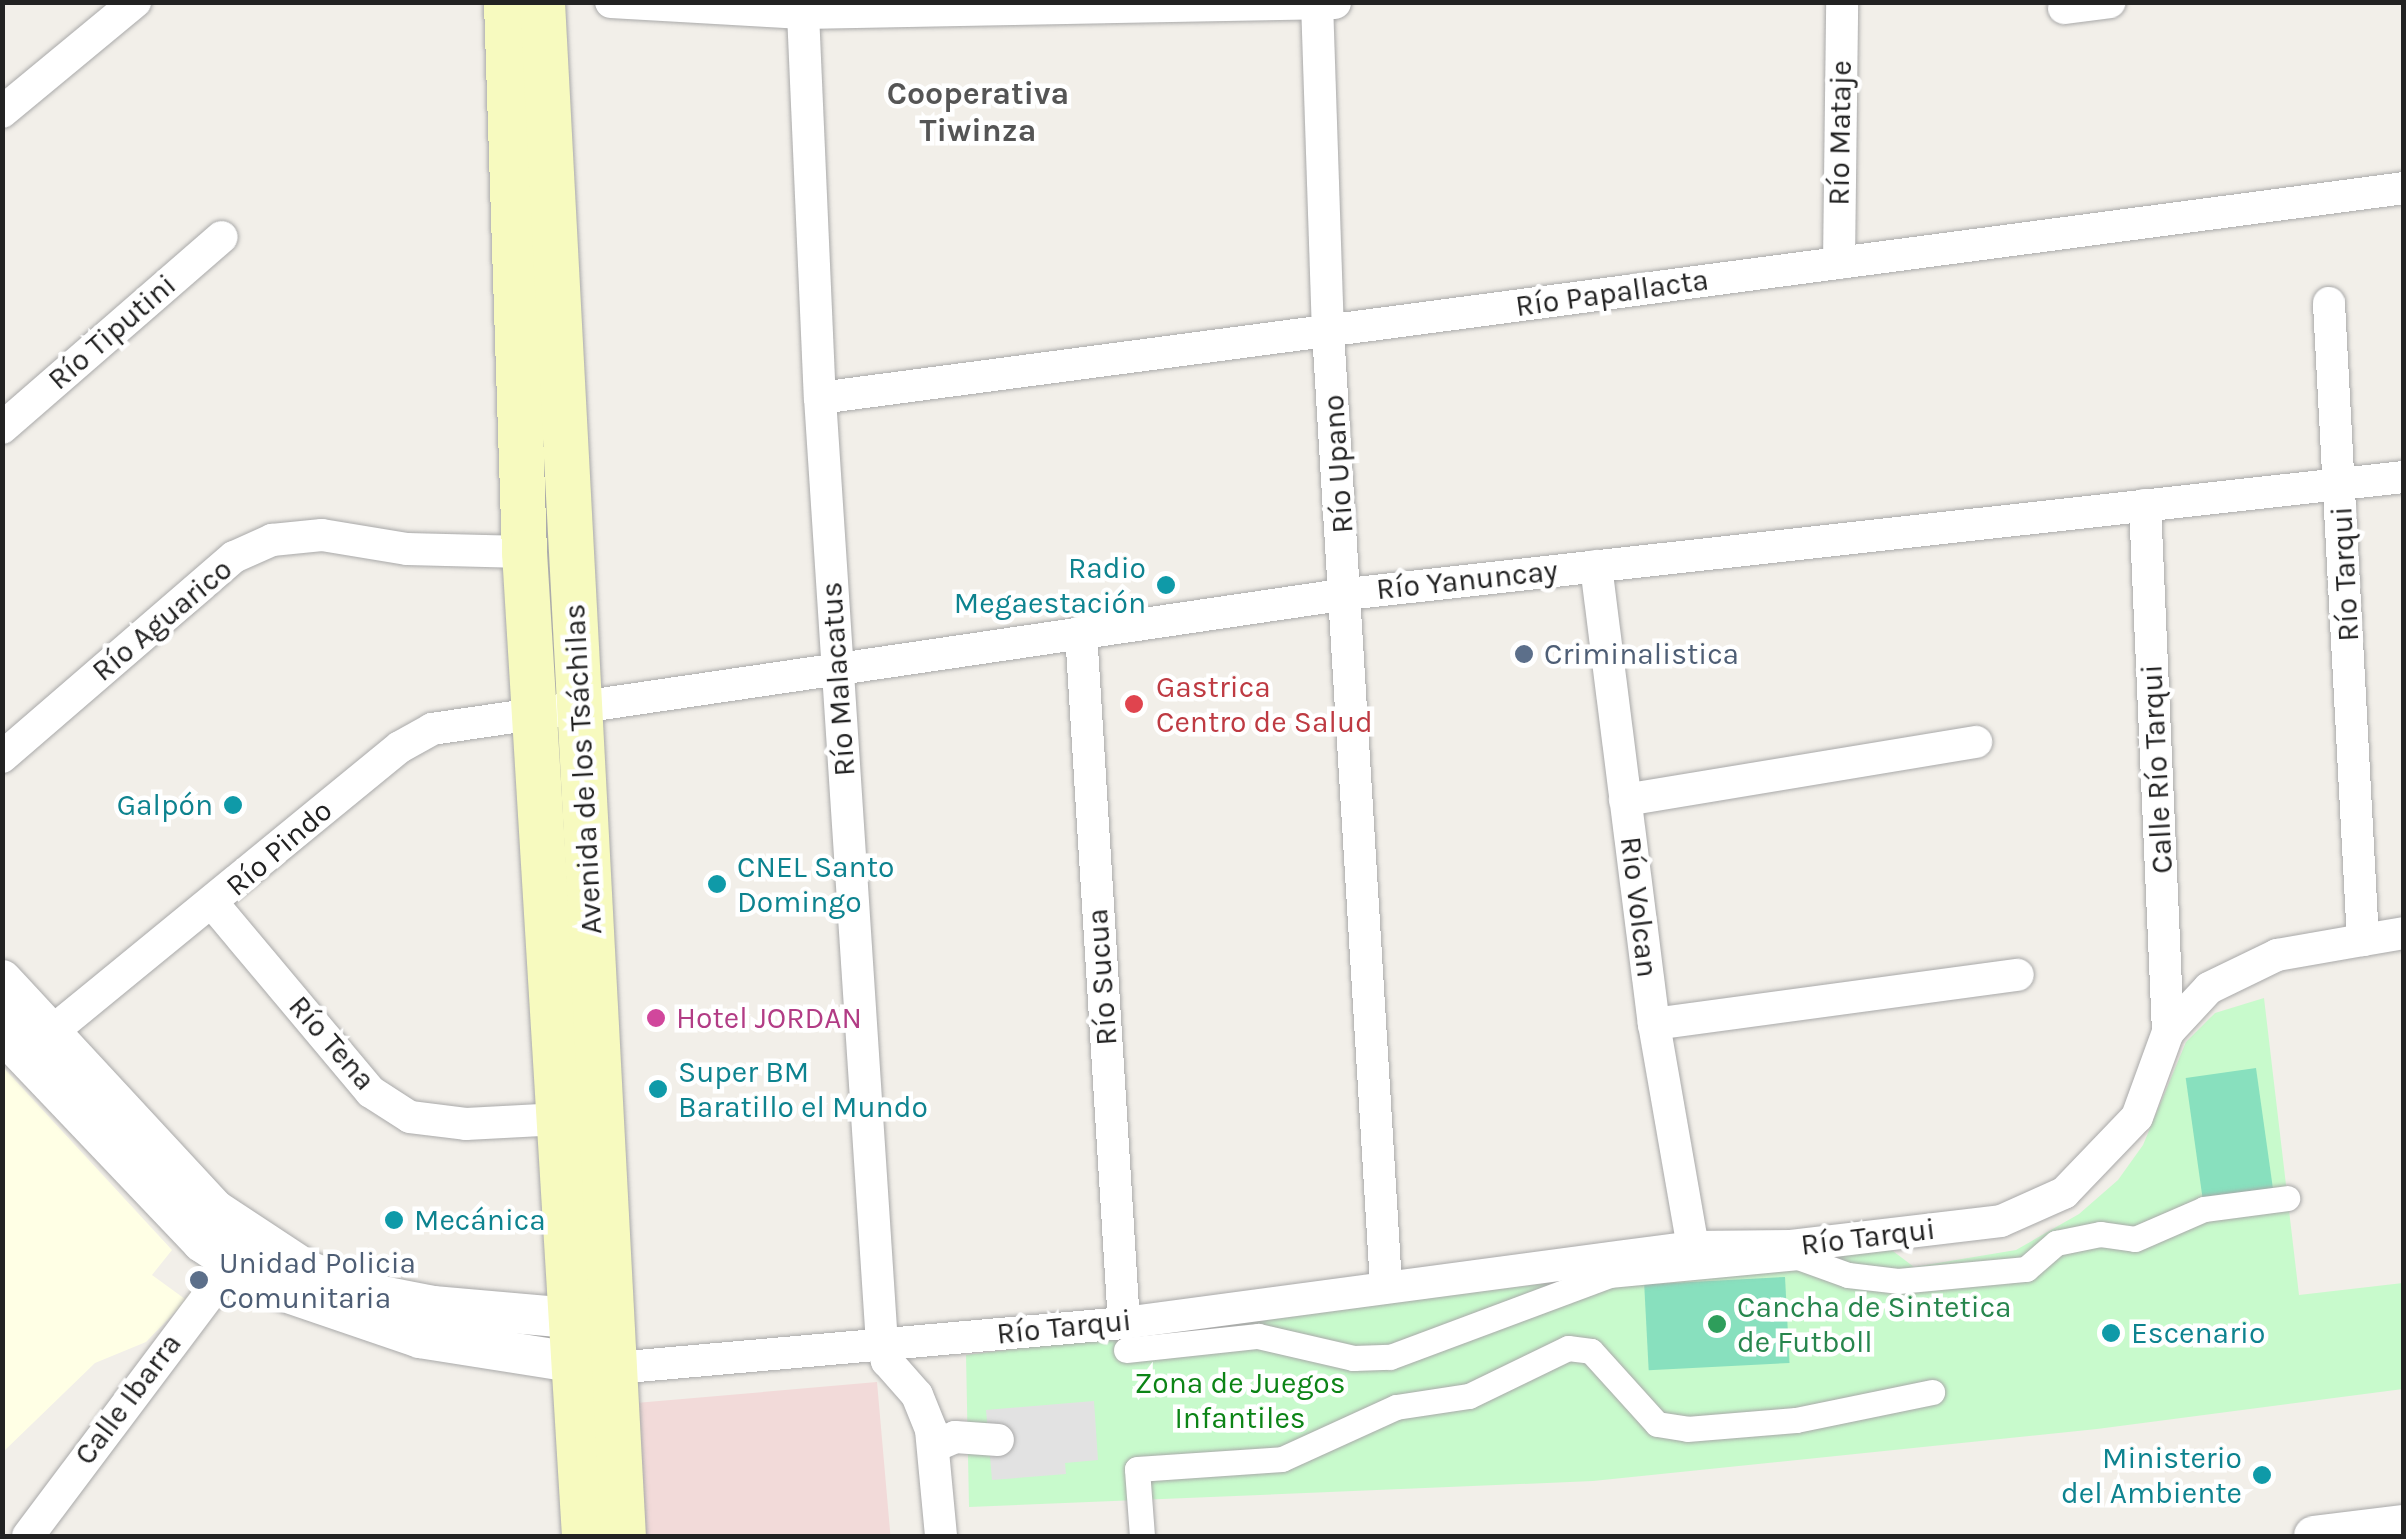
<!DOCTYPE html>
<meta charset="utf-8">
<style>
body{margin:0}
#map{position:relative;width:2406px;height:1539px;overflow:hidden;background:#f2efe9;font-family:Karla,sans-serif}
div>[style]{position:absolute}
.commercial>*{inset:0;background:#f2dad9;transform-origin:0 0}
.education>*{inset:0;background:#ffffe5}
.park>*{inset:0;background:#c8facc}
.pitch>*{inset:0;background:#88e0be;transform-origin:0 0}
.parking>*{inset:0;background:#e2e2e2}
.roads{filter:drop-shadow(0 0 2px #a9a9a9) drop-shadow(0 0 2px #a9a9a9)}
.pedestrian>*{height:25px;margin:-12.5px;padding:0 12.5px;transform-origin:12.5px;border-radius:12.5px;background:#fff}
.minor>*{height:32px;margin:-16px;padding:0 16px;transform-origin:16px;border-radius:16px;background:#fff}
.tertiary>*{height:40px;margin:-20px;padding:0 20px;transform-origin:20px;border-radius:20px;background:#fff}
.secondary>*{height:45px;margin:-22.5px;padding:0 22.5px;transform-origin:22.5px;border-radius:22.5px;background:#f7fabf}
.dots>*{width:28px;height:28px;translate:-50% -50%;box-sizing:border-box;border:5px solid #fff;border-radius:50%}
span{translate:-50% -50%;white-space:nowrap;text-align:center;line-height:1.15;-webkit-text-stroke:9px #fff;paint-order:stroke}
.street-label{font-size:30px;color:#222}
.culture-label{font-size:30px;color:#0d838f}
.right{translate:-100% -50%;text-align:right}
.left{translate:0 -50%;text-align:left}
.service-label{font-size:30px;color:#4e5e75}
.health-label{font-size:30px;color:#be3a42}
.hotel-label{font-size:30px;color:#b23c85}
.leisure-label{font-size:30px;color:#27864d}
.park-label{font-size:30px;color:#0c8416}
.neighbourhood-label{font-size:32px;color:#555;font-weight:700}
.frame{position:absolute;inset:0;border:5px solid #222;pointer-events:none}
</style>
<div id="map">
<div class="commercial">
<div style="left:877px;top:1382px;width:155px;height:248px;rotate:85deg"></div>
</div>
<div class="education">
<div style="clip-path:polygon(2px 1066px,172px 1250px,152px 1275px,185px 1299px,207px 1270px,212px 1274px,146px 1342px,95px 1363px,3px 1452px)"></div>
</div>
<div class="park">
<div style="clip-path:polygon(2264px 998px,2299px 1295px,2403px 1283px,2403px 1389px,2097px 1429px,1593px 1481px,969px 1507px,966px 1355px,1881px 1242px,1914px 1267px,2016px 1250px,2079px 1214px,2118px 1180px,2143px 1145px,2186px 1042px,2215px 1013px)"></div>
</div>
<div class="pitch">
<div style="left:2256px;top:1068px;width:124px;height:71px;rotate:82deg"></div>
<div style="left:1785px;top:1277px;width:86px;height:141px;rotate:87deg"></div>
</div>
<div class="parking">
<div style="clip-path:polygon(1094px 1401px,1098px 1460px,1065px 1463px,1066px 1474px,992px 1480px,986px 1410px)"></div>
</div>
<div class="roads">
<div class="pedestrian">
<div style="left:1126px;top:1350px;width:133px;rotate:-6.1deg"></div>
<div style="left:1258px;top:1336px;width:98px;rotate:13deg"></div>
<div style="left:1353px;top:1358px;width:37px;rotate:-2deg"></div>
<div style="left:1390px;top:1357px;width:234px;rotate:-20.5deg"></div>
<div style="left:1609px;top:1275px;width:190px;rotate:-5.4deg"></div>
<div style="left:1798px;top:1257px;width:53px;rotate:19.8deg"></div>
<div style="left:1848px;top:1275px;width:50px;rotate:6.8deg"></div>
<div style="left:1898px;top:1281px;width:129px;rotate:-5.4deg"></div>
<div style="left:2026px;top:1269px;width:40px;rotate:-41deg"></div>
<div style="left:2056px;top:1243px;width:45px;rotate:-11.6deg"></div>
<div style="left:2100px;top:1234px;width:35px;rotate:8deg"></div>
<div style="left:2135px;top:1239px;width:75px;rotate:-23.5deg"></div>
<div style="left:2204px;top:1209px;width:84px;rotate:-7.5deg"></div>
<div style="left:1142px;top:1536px;width:67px;rotate:-94.3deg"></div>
<div style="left:1137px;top:1469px;width:145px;rotate:-3.9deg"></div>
<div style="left:1282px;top:1459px;width:125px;rotate:-24.5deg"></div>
<div style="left:1396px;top:1407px;width:74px;rotate:-8.6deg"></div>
<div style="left:1469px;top:1396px;width:110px;rotate:-25.9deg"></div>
<div style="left:1568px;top:1348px;width:23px;rotate:7deg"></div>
<div style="left:1591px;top:1351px;width:98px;rotate:47.9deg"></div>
<div style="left:1657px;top:1424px;width:30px;rotate:9deg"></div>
<div style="left:1687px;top:1429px;width:109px;rotate:-4.7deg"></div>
<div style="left:1796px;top:1420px;width:139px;rotate:-11.6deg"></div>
</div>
<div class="minor">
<div style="left:611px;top:2px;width:192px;rotate:3.3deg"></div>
<div style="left:803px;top:13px;width:532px;rotate:-1.08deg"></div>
<div style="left:1317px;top:2px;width:329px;rotate:88.1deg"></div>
<div style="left:1328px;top:331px;width:957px;rotate:86.52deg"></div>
<div style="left:2064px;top:8px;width:46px;rotate:-7.4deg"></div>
<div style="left:803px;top:13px;width:385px;rotate:87.5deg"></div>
<div style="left:820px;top:398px;width:948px;rotate:86.25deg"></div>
<div style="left:882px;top:1344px;width:18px;rotate:74deg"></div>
<div style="left:887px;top:1361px;width:45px;rotate:48.6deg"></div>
<div style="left:917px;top:1395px;width:38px;rotate:68deg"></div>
<div style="left:931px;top:1430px;width:106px;rotate:84.6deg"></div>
<div style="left:2px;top:112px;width:173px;rotate:-39.6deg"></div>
<div style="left:1839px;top:263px;width:261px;rotate:-89.3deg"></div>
<div style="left:820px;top:398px;width:1598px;rotate:-7.55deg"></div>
<div style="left:2px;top:428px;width:291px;rotate:-41deg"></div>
<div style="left:2145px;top:505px;width:528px;rotate:87.5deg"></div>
<div style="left:1596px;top:566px;width:462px;rotate:82.8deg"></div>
<div style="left:1654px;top:1024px;width:226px;rotate:80.1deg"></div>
<div style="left:1081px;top:632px;width:692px;rotate:86.44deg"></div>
<div style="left:2px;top:757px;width:306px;rotate:-40.8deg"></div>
<div style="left:234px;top:557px;width:42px;rotate:-24.1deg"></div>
<div style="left:272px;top:540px;width:50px;rotate:-5.7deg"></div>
<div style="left:322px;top:535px;width:86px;rotate:9.4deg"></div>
<div style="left:407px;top:549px;width:117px;rotate:1.5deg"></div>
<div style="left:1625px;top:800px;width:356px;rotate:-9.4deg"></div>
<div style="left:214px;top:905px;width:244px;rotate:50deg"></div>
<div style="left:371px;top:1092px;width:46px;rotate:32.7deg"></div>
<div style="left:410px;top:1117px;width:56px;rotate:7.1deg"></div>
<div style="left:466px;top:1124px;width:113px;rotate:-3deg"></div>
<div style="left:2363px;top:940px;width:42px;rotate:-9.7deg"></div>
<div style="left:1654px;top:1024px;width:367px;rotate:-7.7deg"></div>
<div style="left:32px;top:1048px;width:475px;rotate:-39.3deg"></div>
<div style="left:400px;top:747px;width:37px;rotate:-29deg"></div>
<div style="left:432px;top:729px;width:925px;rotate:-8.39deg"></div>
<div style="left:1347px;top:594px;width:1063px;rotate:-6.32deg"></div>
<div style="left:615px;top:1368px;width:511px;rotate:-5.05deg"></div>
<div style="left:1124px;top:1323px;width:574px;rotate:-7.61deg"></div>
<div style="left:1693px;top:1247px;width:98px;rotate:-0.6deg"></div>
<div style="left:1791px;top:1246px;width:211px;rotate:-6.8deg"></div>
<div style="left:2001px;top:1221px;width:69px;rotate:-24deg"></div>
<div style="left:2064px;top:1193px;width:105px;rotate:-46.2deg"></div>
<div style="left:2137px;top:1117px;width:90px;rotate:-70deg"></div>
<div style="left:2168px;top:1032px;width:60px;rotate:-47deg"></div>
<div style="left:2209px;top:988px;width:76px;rotate:-25.9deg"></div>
<div style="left:2277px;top:955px;width:87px;rotate:-9.9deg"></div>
<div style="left:2363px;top:940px;width:638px;rotate:-93.06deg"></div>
<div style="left:935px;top:1446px;width:22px;rotate:-24deg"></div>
<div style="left:955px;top:1437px;width:43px;rotate:4deg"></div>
<div style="left:28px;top:1536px;width:340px;rotate:-53.1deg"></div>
</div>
<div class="tertiary">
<div style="left:2px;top:980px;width:313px;rotate:47.2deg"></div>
<div style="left:215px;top:1210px;width:109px;rotate:33.4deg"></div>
<div style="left:306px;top:1270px;width:59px;rotate:21.8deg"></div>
<div style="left:361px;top:1292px;width:73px;rotate:11deg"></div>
<div style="left:433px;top:1306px;width:172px;rotate:5deg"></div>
<div style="left:2px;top:1032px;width:290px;rotate:46.4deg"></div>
<div style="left:202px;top:1242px;width:79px;rotate:33.7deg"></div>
<div style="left:268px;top:1286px;width:161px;rotate:18.9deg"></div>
<div style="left:420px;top:1338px;width:185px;rotate:9deg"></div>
<div style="left:2314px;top:1536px;width:91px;rotate:-7deg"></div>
</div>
<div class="secondary">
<div style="left:506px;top:2px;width:550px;rotate:88.13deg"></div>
<div style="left:524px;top:552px;width:986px;rotate:86.51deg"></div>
<div style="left:542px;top:2px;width:1536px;rotate:86.98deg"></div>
</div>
</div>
<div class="dots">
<div style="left:1166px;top:585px;background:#0f9aa8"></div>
<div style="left:1524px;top:654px;background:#5c6f8a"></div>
<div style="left:1134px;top:704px;background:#e0444e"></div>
<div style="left:233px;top:805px;background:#0f9aa8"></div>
<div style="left:717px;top:884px;background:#0f9aa8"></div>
<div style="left:656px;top:1018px;background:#d1479c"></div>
<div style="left:658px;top:1089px;background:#0f9aa8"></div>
<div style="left:394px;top:1220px;background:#0f9aa8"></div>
<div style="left:199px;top:1280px;background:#5c6f8a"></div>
<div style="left:1717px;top:1324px;background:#2e9e5b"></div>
<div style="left:2111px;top:1333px;background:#0f9aa8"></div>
<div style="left:2262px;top:1475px;background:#0f9aa8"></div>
</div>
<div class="street-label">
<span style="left:1840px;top:133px;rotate:-89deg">Río Mataje</span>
<span style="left:1612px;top:293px;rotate:-8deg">Río Papallacta</span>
<span style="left:112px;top:332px;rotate:-41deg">Río Tiputini</span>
<span style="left:1338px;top:464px;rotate:-94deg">Río Upano</span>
<span style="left:2345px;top:574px;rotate:-93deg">Río Tarqui</span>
<span style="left:1467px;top:580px;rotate:-6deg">Río Yanuncay</span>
<span style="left:162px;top:620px;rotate:-40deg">Río Aguarico</span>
<span style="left:838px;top:679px;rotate:-94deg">Río Malacatus</span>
<span style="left:583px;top:769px;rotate:-93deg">Avenida de los Tsáchilas</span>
<span style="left:2157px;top:769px;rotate:-93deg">Calle Río Tarqui</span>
<span style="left:279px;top:848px;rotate:-41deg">Río Pindo</span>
<span style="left:1639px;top:907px;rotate:83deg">Río Volcan</span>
<span style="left:1102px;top:977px;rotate:-94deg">Río Sucua</span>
<span style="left:332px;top:1043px;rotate:49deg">Río Tena</span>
<span style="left:1868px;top:1237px;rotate:-7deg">Río Tarqui</span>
<span style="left:1064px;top:1327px;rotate:-6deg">Río Tarqui</span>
<span style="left:128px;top:1399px;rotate:-53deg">Calle Ibarra</span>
</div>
<div class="culture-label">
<span class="right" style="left:1146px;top:585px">Radio<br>Megaestación</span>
<span class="right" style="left:213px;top:805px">Galpón</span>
<span class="left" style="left:737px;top:884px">CNEL Santo<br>Domingo</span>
<span class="left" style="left:678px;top:1089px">Super BM<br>Baratillo el Mundo</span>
<span class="left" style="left:414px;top:1220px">Mecánica</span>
<span class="left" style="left:2131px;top:1333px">Escenario</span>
<span class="right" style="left:2242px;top:1475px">Ministerio<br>del Ambiente</span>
</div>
<div class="service-label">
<span class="left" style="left:1544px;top:654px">Criminalistica</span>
<span class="left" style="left:219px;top:1280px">Unidad Policia<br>Comunitaria</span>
</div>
<div class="health-label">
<span class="left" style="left:1156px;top:704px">Gastrica<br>Centro de Salud</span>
</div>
<div class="hotel-label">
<span class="left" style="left:676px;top:1018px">Hotel JORDAN</span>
</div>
<div class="leisure-label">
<span class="left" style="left:1737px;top:1324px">Cancha de Sintetica<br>de Futboll</span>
</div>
<div class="park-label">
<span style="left:1240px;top:1400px">Zona de Juegos<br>Infantiles</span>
</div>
<div class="neighbourhood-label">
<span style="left:978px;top:113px">Cooperativa<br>Tiwinza</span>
</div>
<div class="frame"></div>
</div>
